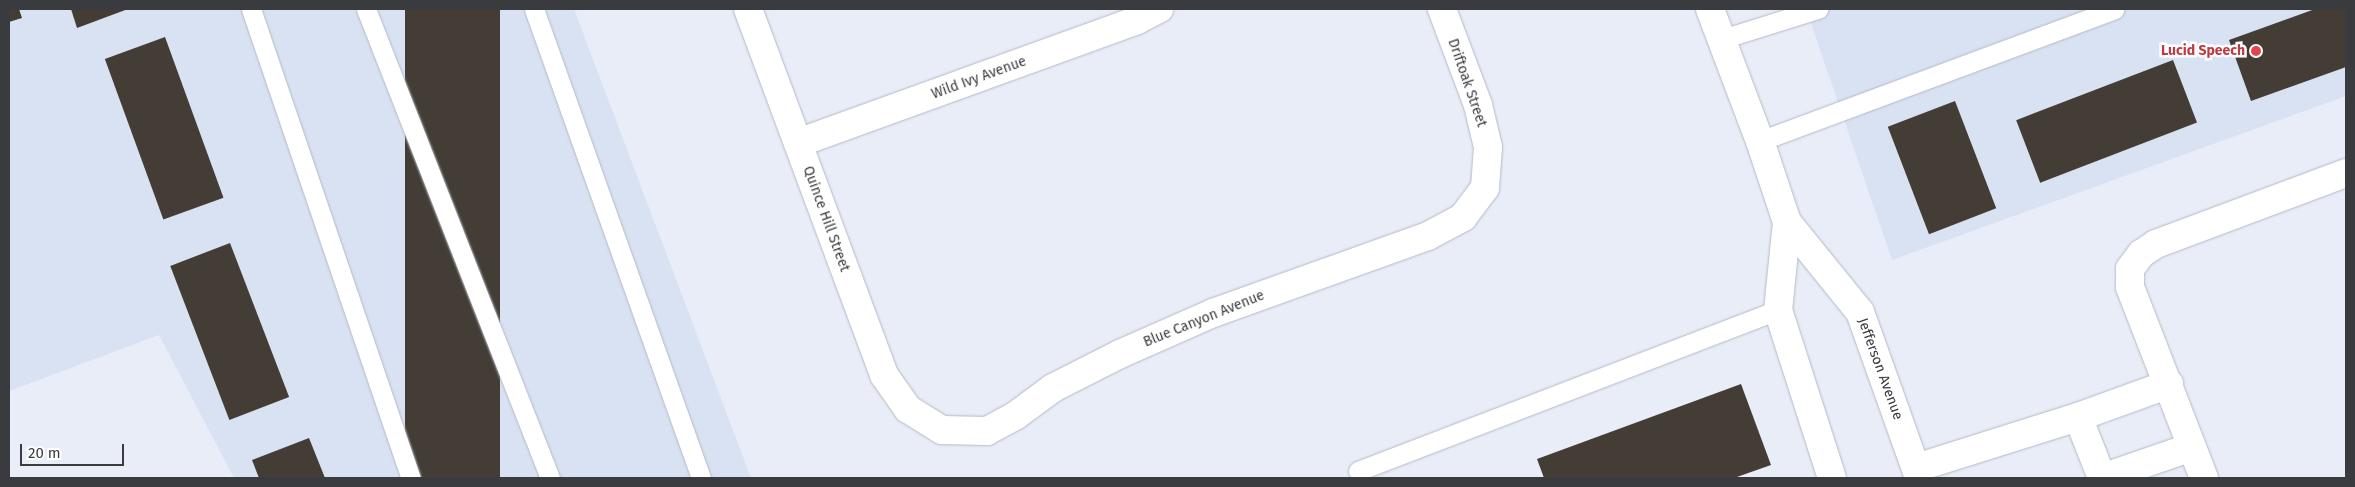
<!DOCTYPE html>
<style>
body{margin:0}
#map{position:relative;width:2355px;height:487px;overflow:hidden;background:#e8edf8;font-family:"Fira Sans",sans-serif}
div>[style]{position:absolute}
.built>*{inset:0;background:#d9e2f3}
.building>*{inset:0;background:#433d36;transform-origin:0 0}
.roads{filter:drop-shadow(0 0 1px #b4bac4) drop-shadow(0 0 1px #b4bac4)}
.lane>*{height:19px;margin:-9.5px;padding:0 9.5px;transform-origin:9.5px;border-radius:9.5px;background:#fff}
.street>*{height:28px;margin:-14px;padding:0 14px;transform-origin:14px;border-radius:14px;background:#fff}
.primary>*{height:28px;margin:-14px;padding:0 14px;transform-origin:14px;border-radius:14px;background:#fff}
.dots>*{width:14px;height:14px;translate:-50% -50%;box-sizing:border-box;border:2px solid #fff;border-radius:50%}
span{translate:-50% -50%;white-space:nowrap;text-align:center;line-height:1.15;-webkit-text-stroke:5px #fff;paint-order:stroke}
.health-label{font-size:14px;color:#be3a42;font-weight:700}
.right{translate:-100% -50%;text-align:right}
.street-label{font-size:14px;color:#393b3f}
.frame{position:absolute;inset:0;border:10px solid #393b3f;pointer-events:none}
.scale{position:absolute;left:20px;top:444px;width:104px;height:22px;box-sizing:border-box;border:2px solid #393b3f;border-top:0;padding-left:6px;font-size:15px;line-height:18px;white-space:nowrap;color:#393b3f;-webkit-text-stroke:4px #fff;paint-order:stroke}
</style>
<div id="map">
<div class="built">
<div style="clip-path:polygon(9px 9px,574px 9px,751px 478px,234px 478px,159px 335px,9px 391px)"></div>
<div style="clip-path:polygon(1806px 9px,2346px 9px,2346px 96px,1892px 260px)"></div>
</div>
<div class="building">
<div style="clip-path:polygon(9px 9px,19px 9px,22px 18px,9px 22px)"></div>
<div style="clip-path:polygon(71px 9px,128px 9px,77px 28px)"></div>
<div style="left:405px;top:9px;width:95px;height:500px"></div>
<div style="clip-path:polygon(2315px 9px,2346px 9px,2346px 67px,2251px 101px,2229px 40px)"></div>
<div style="left:165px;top:37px;width:171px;height:64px;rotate:70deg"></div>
<div style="left:2173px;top:60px;width:67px;height:168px;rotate:69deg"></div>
<div style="left:1955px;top:101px;width:115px;height:72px;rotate:69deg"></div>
<div style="left:230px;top:243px;width:165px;height:64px;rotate:69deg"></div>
<div style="clip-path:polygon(1741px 384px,1771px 465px,1734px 478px,1544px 478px,1537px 459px)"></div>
<div style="clip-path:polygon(309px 438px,325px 478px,259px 478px,252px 460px)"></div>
</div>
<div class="roads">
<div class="lane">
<div style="left:251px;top:9px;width:496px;rotate:71.2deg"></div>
<div style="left:366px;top:9px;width:504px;rotate:68.58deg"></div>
<div style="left:534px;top:9px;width:498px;rotate:70.4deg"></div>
<div style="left:1722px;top:39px;width:101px;rotate:-17.4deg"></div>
<div style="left:1760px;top:141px;width:378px;rotate:-20.4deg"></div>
<div style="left:1358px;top:471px;width:450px;rotate:-21deg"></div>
</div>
<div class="street">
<div style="left:748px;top:9px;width:390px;rotate:69.6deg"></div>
<div style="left:884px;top:375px;width:42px;rotate:54.8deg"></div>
<div style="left:908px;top:409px;width:40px;rotate:32deg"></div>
<div style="left:942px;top:430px;width:45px;rotate:1.3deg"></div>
<div style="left:987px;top:431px;width:32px;rotate:-28deg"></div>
<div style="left:1015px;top:416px;width:47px;rotate:-36.4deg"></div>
<div style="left:1053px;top:388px;width:75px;rotate:-26.9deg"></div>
<div style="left:1120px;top:354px;width:102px;rotate:-23.8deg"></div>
<div style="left:1213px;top:313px;width:228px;rotate:-19.7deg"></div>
<div style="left:1428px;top:236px;width:40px;rotate:-28deg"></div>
<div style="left:1463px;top:217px;width:36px;rotate:-53deg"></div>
<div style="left:1485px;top:188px;width:41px;rotate:-85.8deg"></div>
<div style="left:1488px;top:147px;width:43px;rotate:-103.4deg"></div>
<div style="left:1478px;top:105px;width:103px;rotate:-110.6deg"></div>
<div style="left:798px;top:143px;width:361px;rotate:-19.9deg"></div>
<div style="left:1137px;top:20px;width:25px;rotate:-27deg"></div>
<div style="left:2078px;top:417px;width:66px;rotate:68.5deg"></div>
<div style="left:1916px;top:468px;width:170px;rotate:-17.5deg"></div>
<div style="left:2078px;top:417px;width:97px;rotate:-19.9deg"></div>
<div style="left:2102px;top:478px;width:95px;rotate:-19deg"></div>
<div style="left:2204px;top:478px;width:205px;rotate:-111.2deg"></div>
<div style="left:2130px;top:287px;width:18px;rotate:-90deg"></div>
<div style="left:2130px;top:269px;width:19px;rotate:-54deg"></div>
<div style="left:2141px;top:254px;width:18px;rotate:-34deg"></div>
<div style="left:2156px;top:244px;width:203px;rotate:-20.5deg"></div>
</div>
<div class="primary">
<div style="left:1710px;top:9px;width:141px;rotate:69.3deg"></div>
<div style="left:1760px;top:141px;width:85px;rotate:71.6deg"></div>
<div style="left:1787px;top:222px;width:116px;rotate:51deg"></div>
<div style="left:1860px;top:312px;width:176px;rotate:70.4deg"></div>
<div style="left:1787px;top:222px;width:88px;rotate:95.8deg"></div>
<div style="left:1778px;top:310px;width:176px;rotate:72.2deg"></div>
</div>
</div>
<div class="dots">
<div style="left:2256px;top:51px;background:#e0444e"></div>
</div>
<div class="health-label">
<span class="right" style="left:2245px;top:51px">Lucid Speech</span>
</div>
<div class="street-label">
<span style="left:979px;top:78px;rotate:-20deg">Wild Ivy Avenue</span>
<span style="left:1467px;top:83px;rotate:71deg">Driftoak Street</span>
<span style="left:826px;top:219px;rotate:70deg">Quince Hill Street</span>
<span style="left:1204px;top:319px;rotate:-22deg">Blue Canyon Avenue</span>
<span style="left:1880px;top:369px;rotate:70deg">Jefferson Avenue</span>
</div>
<div class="frame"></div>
<div class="scale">20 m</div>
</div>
